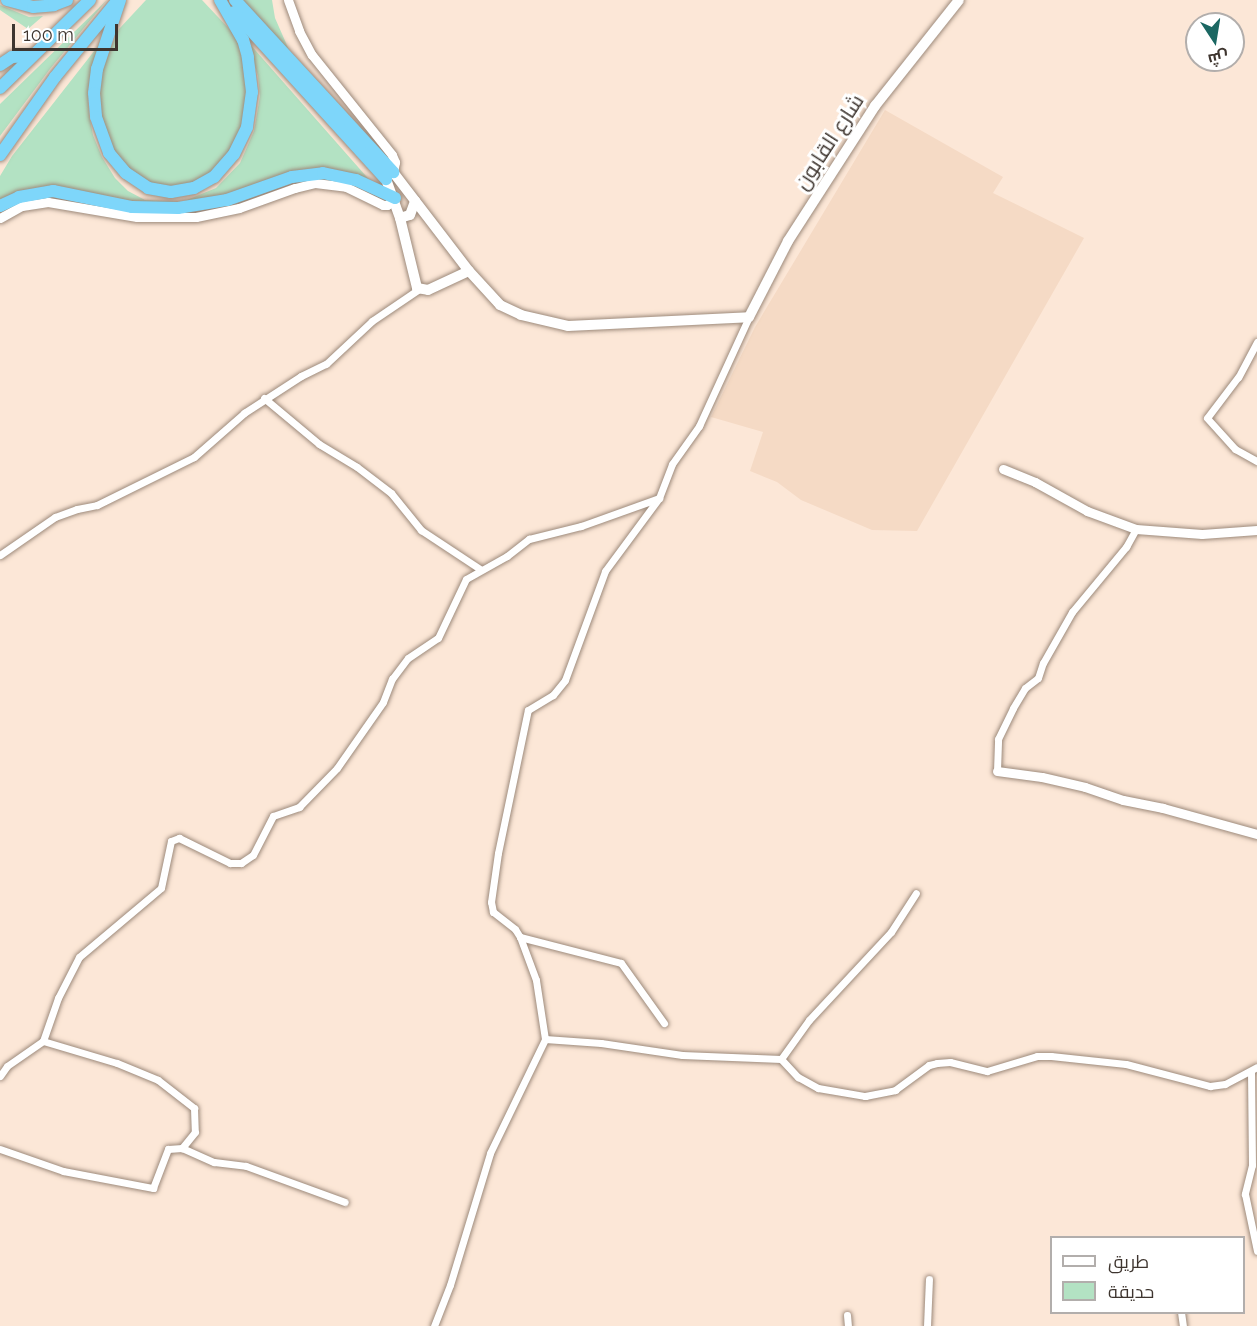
<!DOCTYPE html>
<meta charset="utf-8">
<style>
body{margin:0}
#map{position:relative;width:1257px;height:1326px;overflow:hidden;background:#fce7d7;font-family:Raleway,Cairo,sans-serif}
div>[style]{position:absolute}
.built>*{inset:0;background:#f5dac5}
.green>*{inset:0;background:#b3e2c3}
.roads{filter:drop-shadow(0 0 2px #9d8a7b) drop-shadow(0 0 2px #9d8a7b)}
.minor>*{height:7px;margin:-3.5px;padding:0 3.5px;transform-origin:3.5px;border-radius:3.5px;background:#fff}
.tertiary>*{height:9px;margin:-4.5px;padding:0 4.5px;transform-origin:4.5px;border-radius:4.5px;background:#fff}
.secondary>*{height:10px;margin:-5px;padding:0 5px;transform-origin:5px;border-radius:5px;background:#fff}
.trunk>*{height:12px;margin:-6px;padding:0 6px;transform-origin:6px;border-radius:6px;background:#7ed6fa}
span{translate:-50% -50%;white-space:nowrap;text-align:center;line-height:1.15;-webkit-text-stroke:6px #fff;paint-order:stroke}
.street-label{font-size:21px;color:#3e352f}
.legend{position:absolute;left:1050px;top:1236px;width:195px;height:78px;box-sizing:border-box;background:#fff;border:2px solid #b2aeac;margin:0;padding:8px 10px;list-style:none;font-size:18px;color:#3e352f}
.legend li{display:flex;align-items:center;gap:12px;height:30px}
.legend b{width:30px;border:2px solid #b2aeac}
.north{position:absolute;left:1185px;top:12px;width:60px;height:60px;box-sizing:border-box;background:#fff;border:2px solid #b2aeac;border-radius:50%;rotate:168deg;font-size:16px;font-weight:700;line-height:24px;text-align:center;color:#3e352f}
.north::after{content:'';display:block;margin:auto;width:21px;height:27px;background:#1b6762;clip-path:polygon(50% 0,100% 100%,50% 72%,0 100%)}
.scale{position:absolute;left:12px;top:24px;width:106px;height:27px;box-sizing:border-box;border:3px solid #3e352f;border-top:0;padding-left:8px;font-size:18px;line-height:21px;white-space:nowrap;color:#3e352f;-webkit-text-stroke:4px #fff;paint-order:stroke}
</style>
<div id="map">
<div class="built">
<div style="clip-path:polygon(885px 110px,1003px 177px,993px 193px,1084px 238px,917px 531px,872px 530px,801px 500px,777px 482px,750px 471px,763px 432px,711px 417px,755px 327px)"></div>
</div>
<div class="green">
<div style="clip-path:polygon(107px 0,50px 69px,0 136px,0 104px)"></div>
<div style="clip-path:polygon(146px 0,202px 0,234px 34px,240px 45px,249px 95px,238px 144px,210px 178px,167px 192px,123px 170px,103px 132px,98px 89px,101px 69px,119px 29px)"></div>
<div style="clip-path:polygon(241px 0,272px 0,275px 18px,293px 59px)"></div>
<div style="clip-path:polygon(0 5px,29px 17px,43px 16px,28px 29px,0 10px)"></div>
<div style="clip-path:polygon(102px 41px,88px 89px,89px 114px,93px 135px,102px 157px,115px 178px,128px 191px,145px 200px,182px 202px,216px 188px,240px 163px,254px 131px,260px 96px,258px 76px,248px 42px,380px 192px,349px 177px,279px 180px,167px 209px,66px 191px,0 202px,0 176px,12px 156px)"></div>
</div>
<div class="roads">
<div class="minor">
<div style="left:1257px;top:342px;width:40px;rotate:118deg"></div>
<div style="left:1238px;top:377px;width:51px;rotate:127.1deg"></div>
<div style="left:1207px;top:418px;width:42px;rotate:47.9deg"></div>
<div style="left:1235px;top:449px;width:25px;rotate:29deg"></div>
<div style="left:264px;top:398px;width:72px;rotate:39.9deg"></div>
<div style="left:319px;top:444px;width:44px;rotate:31.2deg"></div>
<div style="left:357px;top:467px;width:43px;rotate:37.4deg"></div>
<div style="left:391px;top:493px;width:48px;rotate:51deg"></div>
<div style="left:421px;top:530px;width:71px;rotate:33.5deg"></div>
<div style="left:0;top:555px;width:67px;rotate:-34.6deg"></div>
<div style="left:55px;top:517px;width:23px;rotate:-20deg"></div>
<div style="left:77px;top:509px;width:20px;rotate:-11deg"></div>
<div style="left:97px;top:505px;width:108px;rotate:-26.3deg"></div>
<div style="left:194px;top:457px;width:67px;rotate:-41.3deg"></div>
<div style="left:244px;top:413px;width:68px;rotate:-33deg"></div>
<div style="left:301px;top:376px;width:28px;rotate:-26deg"></div>
<div style="left:326px;top:364px;width:63px;rotate:-43.1deg"></div>
<div style="left:372px;top:321px;width:57px;rotate:-34.2deg"></div>
<div style="left:997px;top:771px;width:32px;rotate:-88deg"></div>
<div style="left:998px;top:739px;width:34px;rotate:-64deg"></div>
<div style="left:1013px;top:708px;width:23px;rotate:-59deg"></div>
<div style="left:1025px;top:688px;width:16px;rotate:-38deg"></div>
<div style="left:1038px;top:678px;width:16px;rotate:-72deg"></div>
<div style="left:1043px;top:663px;width:59px;rotate:-60.4deg"></div>
<div style="left:1072px;top:612px;width:85px;rotate:-50.3deg"></div>
<div style="left:1126px;top:547px;width:21px;rotate:-61deg"></div>
<div style="left:520px;top:937px;width:104px;rotate:14.4deg"></div>
<div style="left:621px;top:963px;width:74px;rotate:54.4deg"></div>
<div style="left:545px;top:1039px;width:56px;rotate:4.1deg"></div>
<div style="left:601px;top:1043px;width:82px;rotate:8.4deg"></div>
<div style="left:682px;top:1055px;width:99px;rotate:2.3deg"></div>
<div style="left:781px;top:1059px;width:25px;rotate:47deg"></div>
<div style="left:798px;top:1077px;width:23px;rotate:29deg"></div>
<div style="left:818px;top:1088px;width:48px;rotate:9.7deg"></div>
<div style="left:865px;top:1096px;width:31px;rotate:-11deg"></div>
<div style="left:895px;top:1090px;width:42px;rotate:-36.3deg"></div>
<div style="left:929px;top:1065px;width:8px;rotate:-14deg"></div>
<div style="left:937px;top:1063px;width:13px;rotate:-4deg"></div>
<div style="left:950px;top:1062px;width:38px;rotate:14deg"></div>
<div style="left:987px;top:1071px;width:52px;rotate:-16.7deg"></div>
<div style="left:1037px;top:1056px;width:14px"></div>
<div style="left:1051px;top:1056px;width:75px;rotate:6.1deg"></div>
<div style="left:1126px;top:1064px;width:87px;rotate:14.7deg"></div>
<div style="left:1210px;top:1086px;width:15px;rotate:-8deg"></div>
<div style="left:1225px;top:1084px;width:36px;rotate:-28deg"></div>
<div style="left:43px;top:1041px;width:46px;rotate:-70.8deg"></div>
<div style="left:58px;top:998px;width:46px;rotate:-62.9deg"></div>
<div style="left:79px;top:957px;width:107px;rotate:-40.1deg"></div>
<div style="left:161px;top:888px;width:48px;rotate:-78deg"></div>
<div style="left:171px;top:841px;width:9px;rotate:-21deg"></div>
<div style="left:179px;top:838px;width:57px;rotate:26.1deg"></div>
<div style="left:230px;top:863px;width:11px"></div>
<div style="left:241px;top:863px;width:14px;rotate:-34deg"></div>
<div style="left:253px;top:855px;width:44px;rotate:-62.9deg"></div>
<div style="left:273px;top:816px;width:28px;rotate:-19deg"></div>
<div style="left:299px;top:807px;width:54px;rotate:-45.7deg"></div>
<div style="left:337px;top:768px;width:80px;rotate:-55.1deg"></div>
<div style="left:383px;top:702px;width:25px;rotate:-69deg"></div>
<div style="left:392px;top:679px;width:26px;rotate:-53deg"></div>
<div style="left:408px;top:658px;width:36px;rotate:-34deg"></div>
<div style="left:438px;top:638px;width:65px;rotate:-64.6deg"></div>
<div style="left:466px;top:579px;width:47px;rotate:-29.3deg"></div>
<div style="left:507px;top:556px;width:28px;rotate:-38deg"></div>
<div style="left:529px;top:539px;width:54px;rotate:-14deg"></div>
<div style="left:581px;top:526px;width:83px;rotate:-19.7deg"></div>
<div style="left:781px;top:1059px;width:48px;rotate:-54.3deg"></div>
<div style="left:809px;top:1020px;width:120px;rotate:-47deg"></div>
<div style="left:891px;top:932px;width:46px;rotate:-57.3deg"></div>
<div style="left:1251px;top:1071px;width:94px;rotate:89.4deg"></div>
<div style="left:1252px;top:1165px;width:30px;rotate:104deg"></div>
<div style="left:1245px;top:1194px;width:58px;rotate:78.1deg"></div>
<div style="left:0;top:1076px;width:12px;rotate:-55deg"></div>
<div style="left:7px;top:1066px;width:44px;rotate:-34.8deg"></div>
<div style="left:43px;top:1041px;width:77px;rotate:16.6deg"></div>
<div style="left:117px;top:1063px;width:44px;rotate:22.5deg"></div>
<div style="left:158px;top:1080px;width:46px;rotate:37.9deg"></div>
<div style="left:194px;top:1108px;width:24px;rotate:88deg"></div>
<div style="left:195px;top:1132px;width:21px;rotate:129deg"></div>
<div style="left:0;top:1149px;width:67px;rotate:19.2deg"></div>
<div style="left:63px;top:1171px;width:92px;rotate:10.7deg"></div>
<div style="left:153px;top:1188px;width:42px;rotate:-69deg"></div>
<div style="left:168px;top:1149px;width:14px;rotate:-4deg"></div>
<div style="left:182px;top:1148px;width:35px;rotate:24deg"></div>
<div style="left:214px;top:1162px;width:32px;rotate:7deg"></div>
<div style="left:246px;top:1166px;width:105px;rotate:20deg"></div>
<div style="left:1181px;top:1312px;width:14px;rotate:82deg"></div>
<div style="left:847px;top:1315px;width:11px;rotate:85deg"></div>
<div style="left:434px;top:1326px;width:44px;rotate:-68.7deg"></div>
<div style="left:450px;top:1285px;width:138px;rotate:-73.1deg"></div>
<div style="left:490px;top:1153px;width:127px;rotate:-64.2deg"></div>
<div style="left:545px;top:1039px;width:60px;rotate:-98.7deg"></div>
<div style="left:536px;top:980px;width:46px;rotate:-110.4deg"></div>
<div style="left:520px;top:937px;width:9px;rotate:-122deg"></div>
<div style="left:515px;top:929px;width:28px;rotate:-142deg"></div>
<div style="left:493px;top:912px;width:10px;rotate:-101deg"></div>
<div style="left:491px;top:902px;width:49px;rotate:-81.9deg"></div>
<div style="left:498px;top:853px;width:146px;rotate:-78.2deg"></div>
<div style="left:528px;top:710px;width:29px;rotate:-31deg"></div>
<div style="left:553px;top:695px;width:19px;rotate:-51deg"></div>
<div style="left:565px;top:680px;width:116px;rotate:-69.8deg"></div>
<div style="left:605px;top:571px;width:91px;rotate:-53.5deg"></div>
<div style="left:659px;top:498px;width:36px;rotate:-69deg"></div>
<div style="left:672px;top:464px;width:47px;rotate:-54.6deg"></div>
<div style="left:699px;top:426px;width:120px;rotate:-65.4deg"></div>
<div style="left:927px;top:1326px;width:47px;rotate:-87.6deg"></div>
</div>
<div class="tertiary">
<div style="left:288px;top:0;width:33px;rotate:70deg"></div>
<div style="left:299px;top:31px;width:27px;rotate:62deg"></div>
<div style="left:312px;top:55px;width:128px;rotate:51.3deg"></div>
<div style="left:392px;top:155px;width:8px;rotate:67deg"></div>
<div style="left:395px;top:162px;width:10px;rotate:101deg"></div>
<div style="left:0;top:218px;width:25px;rotate:-29deg"></div>
<div style="left:22px;top:206px;width:26px;rotate:-9deg"></div>
<div style="left:48px;top:202px;width:90px;rotate:9.6deg"></div>
<div style="left:137px;top:217px;width:59px"></div>
<div style="left:196px;top:217px;width:44px;rotate:-11.8deg"></div>
<div style="left:239px;top:208px;width:59px;rotate:-19.7deg"></div>
<div style="left:295px;top:188px;width:21px;rotate:-14deg"></div>
<div style="left:315px;top:183px;width:31px;rotate:7deg"></div>
<div style="left:346px;top:187px;width:41px;rotate:25.9deg"></div>
<div style="left:383px;top:205px;width:4px"></div>
<div style="left:387px;top:205px;width:11px;rotate:-41deg"></div>
<div style="left:1003px;top:469px;width:35px;rotate:22deg"></div>
<div style="left:1035px;top:482px;width:60px;rotate:29.1deg"></div>
<div style="left:1087px;top:511px;width:52px;rotate:20.2deg"></div>
<div style="left:1136px;top:529px;width:66px;rotate:4.3deg"></div>
<div style="left:1202px;top:534px;width:55px;rotate:-4.2deg"></div>
<div style="left:997px;top:771px;width:45px;rotate:7.6deg"></div>
<div style="left:1042px;top:777px;width:44px;rotate:13.1deg"></div>
<div style="left:1085px;top:787px;width:40px;rotate:18.9deg"></div>
<div style="left:1123px;top:800px;width:41px;rotate:11.3deg"></div>
<div style="left:1163px;top:808px;width:98px;rotate:15.5deg"></div>
</div>
<div class="secondary">
<div style="left:393px;top:172px;width:125px;rotate:52.5deg"></div>
<div style="left:469px;top:271px;width:46px;rotate:47.6deg"></div>
<div style="left:500px;top:305px;width:23px;rotate:25deg"></div>
<div style="left:521px;top:315px;width:48px;rotate:13.2deg"></div>
<div style="left:568px;top:326px;width:181px;rotate:-2.8deg"></div>
<div style="left:749px;top:317px;width:85px;rotate:-62.8deg"></div>
<div style="left:788px;top:241px;width:161px;rotate:-57.2deg"></div>
<div style="left:875px;top:106px;width:135px;rotate:-51.6deg"></div>
<div style="left:386px;top:179px;width:41px;rotate:70.3deg"></div>
<div style="left:400px;top:218px;width:72px;rotate:76.3deg"></div>
<div style="left:417px;top:288px;width:11px;rotate:10deg"></div>
<div style="left:428px;top:290px;width:45px;rotate:-24.9deg"></div>
<div style="left:400px;top:218px;width:10px;rotate:-17deg"></div>
<div style="left:410px;top:215px;width:15px;rotate:-70deg"></div>
</div>
<div class="trunk">
<div style="left:7px;top:0;width:27px;rotate:15deg"></div>
<div style="left:33px;top:7px;width:21px;rotate:-5deg"></div>
<div style="left:54px;top:5px;width:14px;rotate:-21deg"></div>
<div style="left:120px;top:0;width:73px;rotate:108.4deg"></div>
<div style="left:97px;top:69px;width:24px;rotate:97deg"></div>
<div style="left:94px;top:93px;width:24px;rotate:85deg"></div>
<div style="left:96px;top:117px;width:38px;rotate:70deg"></div>
<div style="left:109px;top:153px;width:26px;rotate:50deg"></div>
<div style="left:126px;top:173px;width:27px;rotate:34deg"></div>
<div style="left:148px;top:188px;width:23px;rotate:10deg"></div>
<div style="left:171px;top:192px;width:23px;rotate:-10deg"></div>
<div style="left:194px;top:188px;width:23px;rotate:-29deg"></div>
<div style="left:214px;top:177px;width:30px;rotate:-49deg"></div>
<div style="left:234px;top:154px;width:30px;rotate:-64deg"></div>
<div style="left:247px;top:127px;width:35px;rotate:-82deg"></div>
<div style="left:252px;top:92px;width:35px;rotate:-97deg"></div>
<div style="left:248px;top:57px;width:18px;rotate:-106deg"></div>
<div style="left:243px;top:40px;width:46px;rotate:-119.9deg"></div>
<div style="left:235px;top:0;width:234px;rotate:47.4deg"></div>
<div style="left:234px;top:12px;width:226px;rotate:47.7deg"></div>
<div style="left:0;top:65px;width:14px;rotate:-34deg"></div>
<div style="left:12px;top:57px;width:20px;rotate:-3deg"></div>
<div style="left:0;top:88px;width:126px;rotate:-44.4deg"></div>
<div style="left:0;top:155px;width:95px;rotate:-54.8deg"></div>
<div style="left:55px;top:77px;width:99px;rotate:-50.7deg"></div>
<div style="left:0;top:206px;width:21px;rotate:-25deg"></div>
<div style="left:19px;top:197px;width:35px;rotate:-10deg"></div>
<div style="left:53px;top:191px;width:81px;rotate:11.4deg"></div>
<div style="left:132px;top:207px;width:46px;rotate:1.2deg"></div>
<div style="left:178px;top:208px;width:50px;rotate:-9.3deg"></div>
<div style="left:227px;top:200px;width:69px;rotate:-19.5deg"></div>
<div style="left:292px;top:177px;width:31px;rotate:-7deg"></div>
<div style="left:323px;top:173px;width:34px;rotate:12deg"></div>
<div style="left:356px;top:180px;width:43px;rotate:24.8deg"></div>
</div>
</div>
<div class="street-label">
<span style="left:829px;top:142px;rotate:-57deg">شارع القابون</span>
</div>
<ul class="legend">
<li><b style="height:8px;background:#fff"></b>طريق</li>
<li><b style="height:16px;background:#b3e2c3"></b>حديقة</li>
</ul>
<div class="north">ش</div>
<div class="scale">100 m</div>
</div>
